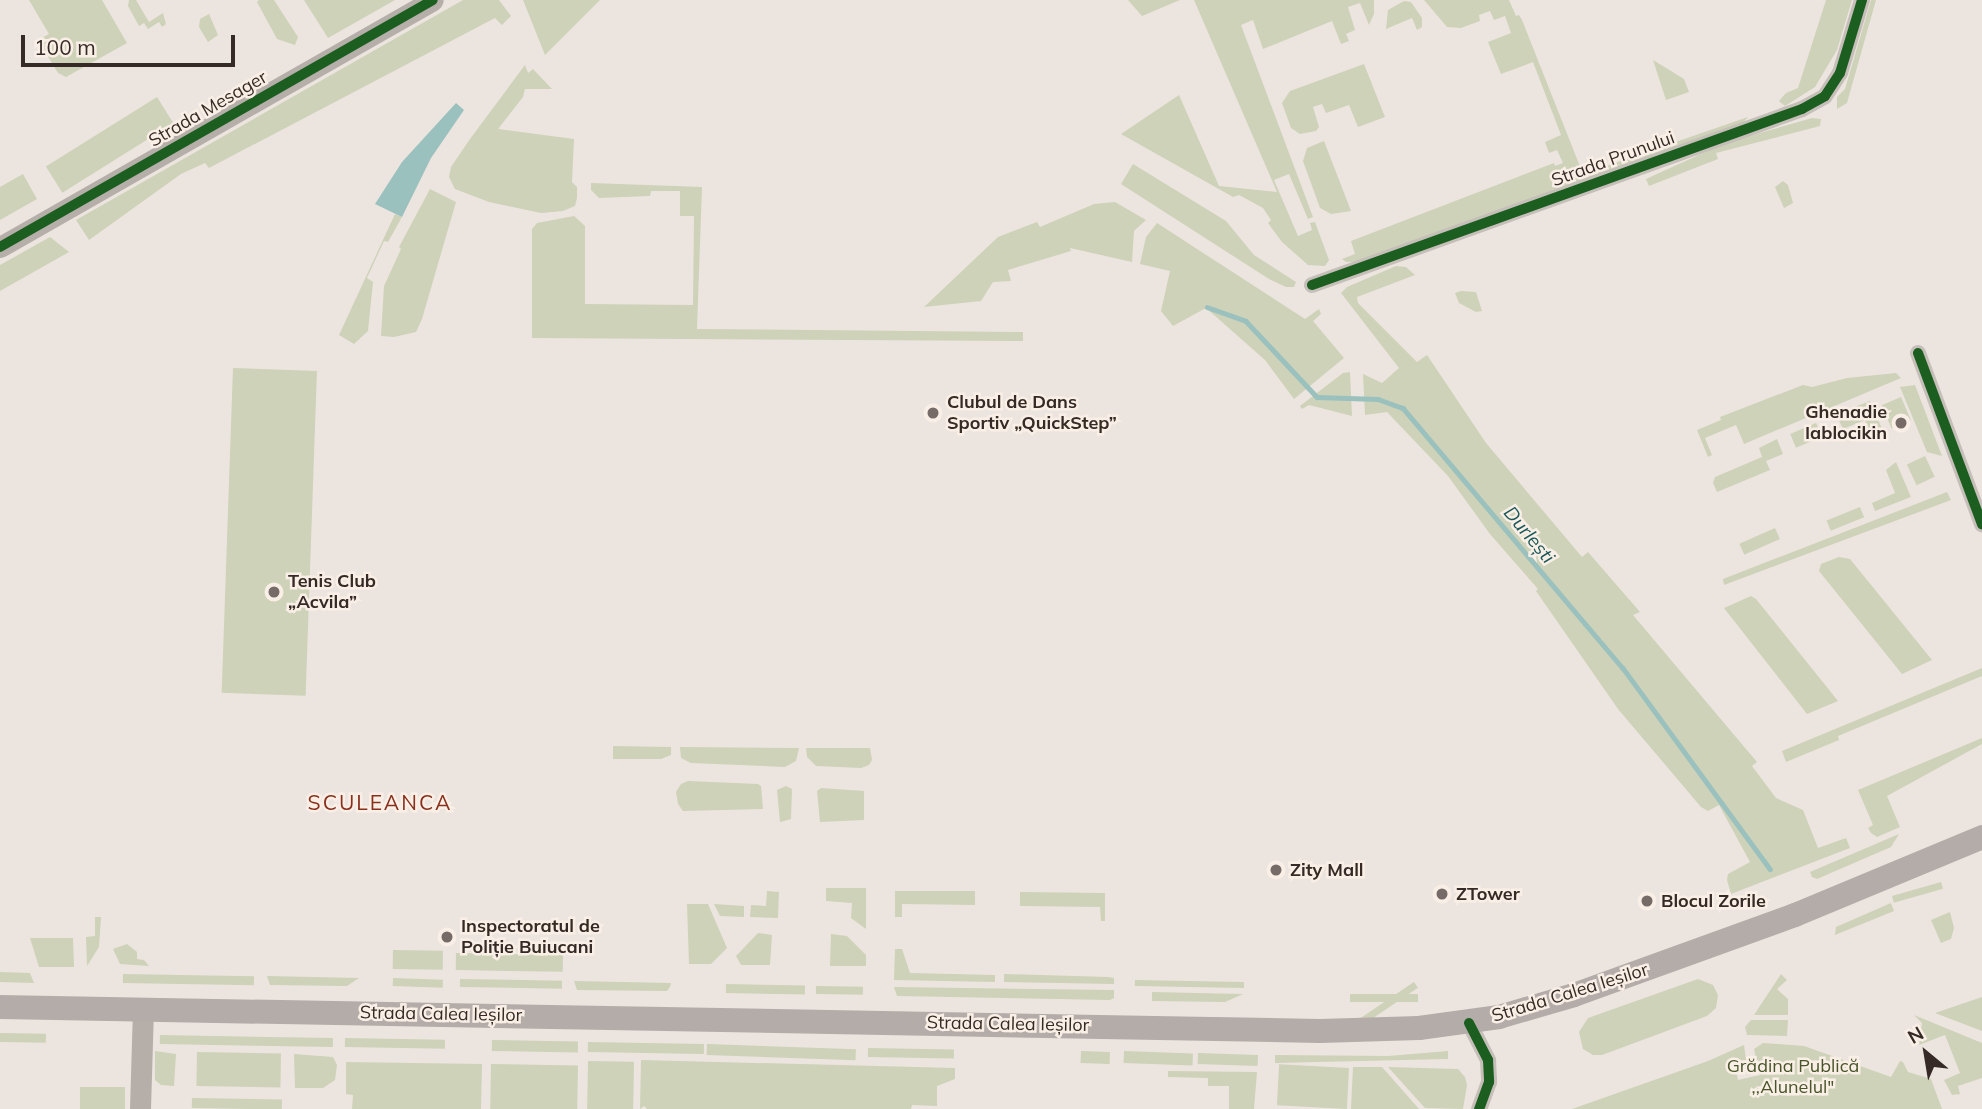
<!DOCTYPE html>
<meta charset="utf-8">
<style>
body{margin:0}
#map{position:relative;width:1982px;height:1109px;overflow:hidden;background:#ece5df;font-family:Mulish,sans-serif}
div>[style]{position:absolute}
.green>*{inset:0;background:#ced2b8;transform-origin:0 0}
.water>*{inset:0;background:#9ac1be}
.stream>*{height:4.5px;margin:-2.25px;padding:0 2.25px;transform-origin:2.25px;border-radius:2.25px;background:#9ac1be}
.street>*{height:16px;margin:-8px;padding:0 8px;transform-origin:8px;border-radius:8px;background:#c6beb8}
.secondary>*{height:21px;margin:-10.5px;padding:0 10.5px;transform-origin:10.5px;border-radius:10.5px;background:#b6aea9}
.primary>*{height:24px;margin:-12px;padding:0 12px;transform-origin:12px;border-radius:12px;background:#b4aca8}
.cycleway>*{height:10px;margin:-5px;padding:0 5px;transform-origin:5px;border-radius:5px;background:#1b5e20}
.dots>*{width:19px;height:19px;translate:-50% -50%;box-sizing:border-box;border:4px solid #faefe6;border-radius:50%}
span{translate:-50% -50%;white-space:nowrap;text-align:center;line-height:1.15;-webkit-text-stroke:5px #faefe6;paint-order:stroke}
.street-label{font-size:18px;color:#362a26}
.poi-label{font-size:18px;color:#362a26;font-weight:700}
.left{translate:0 -50%;text-align:left}
.right{translate:-100% -50%;text-align:right}
.park-label{font-size:18px;color:#485529}
.water-label{font-size:19px;color:#1a5959;font-style:italic}
.quarter-label{font-size:21px;color:#88301c;letter-spacing:2px}
.north{position:absolute;left:1891px;top:1018px;width:70px;height:70px;-webkit-text-stroke:5px #faefe6;paint-order:stroke;rotate:330deg;font-size:19px;font-weight:700;line-height:28px;text-align:center;color:#362a26}
.north::after{content:'';display:block;margin:auto;width:24px;height:32px;background:#362a26;clip-path:polygon(50% 0,100% 100%,50% 72%,0 100%)}
.scale{position:absolute;left:21px;top:35px;width:214px;height:32px;box-sizing:border-box;border:4px solid #362a26;border-top:0;padding-left:9px;font-size:21px;line-height:24px;white-space:nowrap;color:#362a26;-webkit-text-stroke:5px #faefe6;paint-order:stroke}
</style>
<div id="map">
<div class="green">
<div style="clip-path:polygon(29px 0,102px 0,127px 43px,66px 77px,58px 73px,38px 40px,49px 34px)"></div>
<div style="clip-path:polygon(129px 0,136px 0,149px 22px,163px 13px,166px 24px,162px 27px,159px 22px,148px 29px,144px 23px,139px 26px,128px 6px)"></div>
<div style="clip-path:polygon(259px 0,274px 0,298px 37px,295px 45px,277px 39px,257px 2px)"></div>
<div style="clip-path:polygon(304px 0,395px 0,328px 38px)"></div>
<div style="clip-path:polygon(463px 0,499px 0,511px 16px,502px 25px,495px 18px,209px 168px,205px 163px,181px 174px,89px 240px,76px 220px)"></div>
<div style="clip-path:polygon(523px 0,600px 0,545px 55px)"></div>
<div style="clip-path:polygon(1128px 0,1180px 0,1142px 16px)"></div>
<div style="clip-path:polygon(1194px 0,1374px 0,1374px 14px,1369px 25px,1360px 3px,1348px 7px,1355px 30px,1346px 34px,1349px 41px,1341px 44px,1332px 21px,1263px 49px,1253px 20px,1241px 25px,1313px 217px,1308px 219px,1289px 174px,1274px 180px,1298px 236px,1312px 230px,1310px 223px,1315px 222px,1329px 260px,1325px 266px,1308px 265px,1282px 242px,1268px 223px,1271px 220px,1263px 208px,1239px 195px,1233px 197px,1121px 134px,1179px 95px,1219px 186px,1277px 192px)"></div>
<div style="clip-path:polygon(1424px 0,1509px 0,1516px 16px,1519px 15px,1522px 20px,1583px 174px,1748px 117px,1741px 125px,1357px 262px,1346px 262px,1342px 259px,1355px 254px,1351px 241px,1554px 163px,1555px 166px,1563px 163px,1557px 150px,1549px 153px,1545px 142px,1561px 135px,1533px 62px,1501px 74px,1488px 42px,1511px 33px,1505px 16px,1494px 20px,1490px 11px,1479px 15px,1480px 21px,1461px 28px,1447px 27px)"></div>
<div style="clip-path:polygon(1826px 0,1852px 0,1837px 50px,1815px 87px,1785px 106px,1779px 101px,1786px 93px,1798px 88px)"></div>
<div style="clip-path:polygon(1871px 0,1876px 0,1847px 103px,1837px 109px,1837px 97px,1845px 89px)"></div>
<div style="clip-path:polygon(1404px 1px,1411px 2px,1422px 18px,1422px 27px,1417px 30px,1412px 18px,1386px 29px,1388px 10px)"></div>
<div style="clip-path:polygon(209px 14px,218px 35px,208px 42px,199px 27px,200px 19px)"></div>
<div style="clip-path:polygon(1653px 60px,1684px 79px,1689px 92px,1666px 100px)"></div>
<div style="clip-path:polygon(1364px 64px,1385px 117px,1358px 127px,1349px 105px,1326px 113px,1322px 104px,1313px 107px,1319px 127px,1316px 131px,1300px 134px,1291px 128px,1282px 103px,1290px 91px)"></div>
<div style="clip-path:polygon(525px 65px,528px 73px,533px 69px,552px 89px,525px 89px,523px 97px,498px 129px,574px 139px,572px 182px,577px 187px,577px 198px,575px 206px,563px 211px,541px 213px,489px 202px,455px 189px,449px 177px,451px 167px,470px 139px)"></div>
<div style="left:157px;top:97px;width:31px;height:131px;rotate:58deg"></div>
<div style="clip-path:polygon(1812px 118px,1821px 119px,1820px 126px,1716px 153px,1718px 159px,1649px 186px,1646px 179px,1725px 143px)"></div>
<div style="clip-path:polygon(1324px 141px,1351px 211px,1331px 214px,1320px 208px,1303px 161px,1307px 148px)"></div>
<div style="clip-path:polygon(1133px 164px,1226px 221px,1254px 255px,1296px 282px,1294px 287px,1286px 287px,1269px 279px,1121px 184px)"></div>
<div style="clip-path:polygon(23px 174px,37px 199px,0 220px,0 187px)"></div>
<div style="clip-path:polygon(1783px 181px,1788px 185px,1793px 203px,1784px 208px,1775px 187px)"></div>
<div style="clip-path:polygon(591px 183px,702px 187px,697px 329px,1023px 332px,1023px 341px,532px 338px,532px 229px,537px 223px,574px 216px,585px 226px,585px 304px,693px 305px,694px 216px,680px 216px,680px 191px,651px 191px,650px 196px,599px 198px,591px 190px)"></div>
<div style="clip-path:polygon(430px 189px,456px 202px,422px 319px,416px 332px,394px 337px,381px 336px,384px 286px,401px 249px,399px 247px)"></div>
<div style="clip-path:polygon(1115px 202px,1146px 220px,1134px 231px,1132px 262px,1070px 248px,1071px 251px,1008px 270px,1011px 281px,993px 282px,981px 301px,924px 307px,998px 237px,1037px 222px,1040px 227px,1094px 204px)"></div>
<div style="clip-path:polygon(395px 214px,402px 217px,388px 242px,384px 241px,367px 278px,373px 282px,368px 331px,354px 344px,339px 335px)"></div>
<div style="clip-path:polygon(1157px 223px,1305px 319px,1319px 309px,1321px 314px,1313px 321px,1344px 358px,1294px 399px,1265px 360px,1206px 308px,1173px 326px,1161px 311px,1170px 271px,1140px 264px,1146px 237px)"></div>
<div style="clip-path:polygon(50px 237px,69px 252px,0 291px,0 265px)"></div>
<div style="clip-path:polygon(1396px 266px,1406px 267px,1415px 275px,1357px 297px,1358px 303px,1417px 362px,1427px 355px,1486px 443px,1582px 557px,1588px 552px,1640px 612px,1633px 615px,1757px 762px,1752px 766px,1776px 798px,1803px 810px,1818px 848px,1846px 838px,1850px 848px,1731px 894px,1727px 880px,1728px 874px,1750px 862px,1719px 805px,1708px 811px,1701px 807px,1618px 709px,1536px 591px,1538px 589px,1490px 534px,1448px 476px,1387px 412px,1365px 415px,1363px 374px,1382px 383px,1399px 368px,1341px 293px,1347px 287px)"></div>
<div style="clip-path:polygon(1461px 291px,1476px 292px,1482px 311px,1476px 312px,1459px 303px,1455px 293px)"></div>
<div style="left:233px;top:368px;width:84px;height:325px;rotate:2deg"></div>
<div style="clip-path:polygon(1350px 372px,1352px 416px,1309px 405px,1302px 409px,1300px 406px,1343px 373px)"></div>
<div style="clip-path:polygon(1896px 373px,1901px 378px,1744px 444px,1736px 425px,1705px 438px,1712px 455px,1708px 457px,1697px 430px,1721px 420px,1720px 417px,1803px 385px,1812px 387px,1847px 378px)"></div>
<div style="clip-path:polygon(1915px 385px,1942px 456px,1927px 452px,1900px 387px)"></div>
<div style="left:1901px;top:397px;width:25px;height:21px;rotate:67deg"></div>
<div style="clip-path:polygon(1870px 401px,1886px 438px,1873px 440px,1865px 420px,1843px 429px,1836px 414px)"></div>
<div style="left:1816px;top:423px;width:15px;height:28px;rotate:67deg"></div>
<div style="clip-path:polygon(1777px 439px,1783px 454px,1766px 461px,1770px 470px,1717px 492px,1713px 483px,1715px 477px,1762px 457px,1759px 448px)"></div>
<div style="left:1925px;top:456px;width:23px;height:20px;rotate:65deg"></div>
<div style="clip-path:polygon(1896px 462px,1911px 497px,1875px 511px,1872px 503px,1895px 493px,1886px 470px)"></div>
<div style="clip-path:polygon(1947px 492px,1951px 500px,1724px 585px,1723px 579px)"></div>
<div style="left:1860px;top:507px;width:11px;height:36px;rotate:68deg"></div>
<div style="left:1775px;top:528px;width:12px;height:39px;rotate:66deg"></div>
<div style="clip-path:polygon(1839px 557px,1850px 559px,1932px 660px,1902px 674px,1819px 571px,1821px 564px)"></div>
<div style="clip-path:polygon(1751px 596px,1756px 599px,1838px 701px,1807px 714px,1724px 608px)"></div>
<div style="clip-path:polygon(1982px 668px,1982px 676px,1838px 736px,1839px 740px,1786px 762px,1782px 751px)"></div>
<div style="clip-path:polygon(1982px 738px,1982px 744px,1887px 796px,1900px 827px,1877px 837px,1871px 833px,1868px 828px,1873px 825px,1858px 790px)"></div>
<div style="clip-path:polygon(613px 746px,671px 747px,671px 755px,661px 759px,613px 759px)"></div>
<div style="clip-path:polygon(680px 747px,799px 748px,796px 761px,785px 767px,691px 763px,681px 758px)"></div>
<div style="clip-path:polygon(806px 748px,870px 748px,872px 760px,869px 765px,861px 768px,816px 766px,807px 757px)"></div>
<div style="clip-path:polygon(688px 781px,758px 784px,761px 786px,763px 809px,683px 811px,678px 804px,676px 792px,681px 784px)"></div>
<div style="clip-path:polygon(786px 786px,792px 789px,791px 819px,780px 822px,777px 790px)"></div>
<div style="clip-path:polygon(821px 788px,864px 791px,864px 820px,820px 822px,817px 791px)"></div>
<div style="clip-path:polygon(1899px 834px,1891px 847px,1817px 879px,1812px 877px,1810px 872px)"></div>
<div style="left:1941px;top:882px;width:7px;height:51px;rotate:74deg"></div>
<div style="clip-path:polygon(826px 888px,866px 888px,866px 929px,851px 918px,852px 903px,826px 901px)"></div>
<div style="clip-path:polygon(767px 891px,779px 892px,778px 918px,750px 917px,751px 905px,766px 906px)"></div>
<div style="clip-path:polygon(895px 891px,975px 891px,975px 905px,902px 904px,902px 917px,895px 917px)"></div>
<div style="clip-path:polygon(1020px 892px,1105px 893px,1105px 921px,1101px 921px,1100px 907px,1020px 906px)"></div>
<div style="clip-path:polygon(1891px 903px,1894px 911px,1835px 935px,1836px 927px)"></div>
<div style="clip-path:polygon(687px 904px,708px 904px,727px 948px,711px 964px,689px 964px)"></div>
<div style="clip-path:polygon(714px 904px,744px 906px,744px 917px,720px 916px)"></div>
<div style="clip-path:polygon(1950px 912px,1954px 928px,1951px 939px,1941px 943px,1931px 920px)"></div>
<div style="clip-path:polygon(95px 917px,101px 917px,99px 947px,87px 966px,86px 937px,95px 936px)"></div>
<div style="clip-path:polygon(758px 933px,772px 935px,770px 965px,741px 965px,736px 956px)"></div>
<div style="clip-path:polygon(831px 934px,847px 936px,866px 955px,866px 966px,830px 966px)"></div>
<div style="clip-path:polygon(30px 938px,73px 938px,74px 967px,39px 967px)"></div>
<div style="clip-path:polygon(127px 944px,137px 952px,137px 959px,144px 960px,149px 966px,120px 964px,113px 949px)"></div>
<div style="clip-path:polygon(895px 949px,902px 949px,910px 973px,995px 975px,995px 982px,894px 980px)"></div>
<div style="left:393px;top:950px;width:50px;height:19px;rotate:1deg"></div>
<div style="left:456px;top:953px;width:107px;height:17px;rotate:1deg"></div>
<div style="clip-path:polygon(0 972px,30px 973px,34px 983px,0 982px)"></div>
<div style="left:123px;top:974px;width:131px;height:9px;rotate:1deg"></div>
<div style="clip-path:polygon(1004px 974px,1108px 977px,1114px 978px,1114px 984px,1004px 982px)"></div>
<div style="clip-path:polygon(1781px 974px,1787px 980px,1777px 989px,1788px 999px,1788px 1015px,1754px 1015px)"></div>
<div style="clip-path:polygon(267px 976px,359px 978px,347px 986px,270px 985px)"></div>
<div style="left:393px;top:978px;width:50px;height:8px;rotate:2deg"></div>
<div style="left:460px;top:979px;width:102px;height:8px;rotate:1deg"></div>
<div style="clip-path:polygon(1698px 979px,1713px 985px,1718px 995px,1716px 1008px,1707px 1016px,1602px 1055px,1593px 1055px,1583px 1049px,1579px 1032px,1588px 1018px)"></div>
<div style="left:1135px;top:980px;width:109px;height:6px;rotate:1deg"></div>
<div style="clip-path:polygon(574px 981px,671px 983px,670px 987px,667px 991px,577px 990px)"></div>
<div style="left:1414px;top:982px;width:7px;height:72px;rotate:56deg"></div>
<div style="left:726px;top:984px;width:79px;height:9px;rotate:1deg"></div>
<div style="left:816px;top:986px;width:47px;height:8px;rotate:1deg"></div>
<div style="clip-path:polygon(894px 987px,1114px 990px,1114px 998px,1110px 1000px,897px 996px)"></div>
<div style="clip-path:polygon(1152px 992px,1243px 994px,1225px 1002px,1152px 1001px)"></div>
<div style="left:1418px;top:994px;width:8px;height:68px;rotate:90deg"></div>
<div style="clip-path:polygon(1982px 997px,1982px 1031px,1935px 1013px)"></div>
<div style="clip-path:polygon(1914px 1015px,1982px 1043px,1982px 1078px,1958px 1086px,1960px 1094px,1952px 1095px,1944px 1080px,1960px 1073px,1945px 1035px,1919px 1045px,1922px 1023px)"></div>
<div style="clip-path:polygon(1751px 1020px,1788px 1020px,1787px 1036px,1747px 1035px,1745px 1027px)"></div>
<div style="left:0;top:1033px;width:46px;height:9px;rotate:1deg"></div>
<div style="left:160px;top:1035px;width:173px;height:9px;rotate:1deg"></div>
<div style="left:345px;top:1038px;width:100px;height:9px;rotate:1deg"></div>
<div style="left:492px;top:1040px;width:86px;height:11px;rotate:1deg"></div>
<div style="left:588px;top:1042px;width:116px;height:10px;rotate:1deg"></div>
<div style="clip-path:polygon(1763px 1043px,1804px 1046px,1891px 1077px,1900px 1061px,1903px 1062px,1908px 1072px,1931px 1079px,1942px 1109px,1572px 1109px,1708px 1061px,1744px 1045px,1746px 1060px,1734px 1063px,1738px 1080px,1760px 1075px,1754px 1049px)"></div>
<div style="left:707px;top:1044px;width:149px;height:11px;rotate:2deg"></div>
<div style="left:868px;top:1048px;width:86px;height:9px;rotate:1deg"></div>
<div style="clip-path:polygon(155px 1051px,176px 1054px,174px 1086px,161px 1085px,155px 1080px)"></div>
<div style="left:1081px;top:1051px;width:29px;height:12px;rotate:2deg"></div>
<div style="left:1124px;top:1051px;width:69px;height:12px;rotate:2deg"></div>
<div style="clip-path:polygon(1448px 1051px,1448px 1059px,1275px 1063px,1275px 1055px,1388px 1056px)"></div>
<div style="left:197px;top:1052px;width:84px;height:34px;rotate:1deg"></div>
<div style="left:1198px;top:1053px;width:60px;height:11px;rotate:2deg"></div>
<div style="clip-path:polygon(294px 1054px,333px 1057px,337px 1065px,335px 1080px,323px 1088px,295px 1088px)"></div>
<div style="clip-path:polygon(641px 1060px,955px 1068px,955px 1079px,937px 1086px,937px 1106px,912px 1105px,911px 1109px,647px 1109px,644px 1106px,640px 1109px)"></div>
<div style="left:588px;top:1061px;width:46px;height:48px;rotate:1deg"></div>
<div style="clip-path:polygon(346px 1062px,482px 1064px,481px 1109px,352px 1109px,353px 1095px,346px 1094px)"></div>
<div style="left:491px;top:1064px;width:87px;height:45px;rotate:1deg"></div>
<div style="clip-path:polygon(1353px 1067px,1382px 1067px,1419px 1109px,1351px 1109px)"></div>
<div style="clip-path:polygon(1388px 1067px,1458px 1069px,1465px 1077px,1467px 1085px,1463px 1109px,1425px 1108px)"></div>
<div style="left:1349px;top:1068px;width:41px;height:70px;rotate:93deg"></div>
<div style="clip-path:polygon(1168px 1071px,1257px 1072px,1254px 1109px,1229px 1109px,1229px 1086px,1208px 1086px,1208px 1078px,1168px 1077px)"></div>
<div style="left:80px;top:1087px;width:45px;height:22px"></div>
<div style="left:192px;top:1098px;width:90px;height:10px;rotate:1deg"></div>
</div>
<div class="water">
<div style="clip-path:polygon(456px 103px,464px 110px,431px 158px,402px 217px,375px 204px,402px 162px)"></div>
</div>
<div class="stream">
<div style="left:1207px;top:307px;width:41px;rotate:19.7deg"></div>
<div style="left:1246px;top:321px;width:104px;rotate:46.9deg"></div>
<div style="left:1317px;top:397px;width:61px;rotate:1.9deg"></div>
<div style="left:1378px;top:399px;width:27px;rotate:20deg"></div>
<div style="left:1403px;top:408px;width:341px;rotate:49.8deg"></div>
<div style="left:1623px;top:668px;width:249px;rotate:53.8deg"></div>
</div>
<div class="street">
<div style="left:1312px;top:285px;width:521px;rotate:-19.76deg"></div>
<div style="left:1802px;top:109px;width:26px;rotate:-29deg"></div>
<div style="left:1825px;top:96px;width:27px;rotate:-57deg"></div>
<div style="left:1840px;top:73px;width:76px;rotate:-73.2deg"></div>
<div style="left:1918px;top:353px;width:183px;rotate:69.5deg"></div>
<div style="left:1469px;top:1023px;width:42px;rotate:62.8deg"></div>
<div style="left:1488px;top:1060px;width:22px;rotate:87deg"></div>
<div style="left:1489px;top:1082px;width:29px;rotate:110deg"></div>
</div>
<div class="secondary">
<div style="left:0;top:247px;width:498px;rotate:-29.7deg"></div>
<div style="left:140px;top:1109px;width:101px;rotate:-88.3deg"></div>
</div>
<div class="primary">
<div style="left:0;top:1007px;width:1320px;rotate:1.04deg"></div>
<div style="left:1320px;top:1031px;width:99px;rotate:-1.7deg"></div>
<div style="left:1419px;top:1028px;width:81px;rotate:-7.8deg"></div>
<div style="left:1499px;top:1017px;width:78px;rotate:-16.3deg"></div>
<div style="left:1574px;top:995px;width:235px;rotate:-19.9deg"></div>
<div style="left:1795px;top:915px;width:203px;rotate:-22.6deg"></div>
</div>
<div class="cycleway">
<div style="left:0;top:247px;width:498px;rotate:-29.7deg"></div>
<div style="left:1312px;top:285px;width:521px;rotate:-19.76deg"></div>
<div style="left:1802px;top:109px;width:26px;rotate:-29deg"></div>
<div style="left:1825px;top:96px;width:27px;rotate:-57deg"></div>
<div style="left:1840px;top:73px;width:76px;rotate:-73.2deg"></div>
<div style="left:1918px;top:353px;width:183px;rotate:69.5deg"></div>
<div style="left:1469px;top:1023px;width:42px;rotate:62.8deg"></div>
<div style="left:1488px;top:1060px;width:22px;rotate:87deg"></div>
<div style="left:1489px;top:1082px;width:29px;rotate:110deg"></div>
</div>
<div class="dots">
<div style="left:933px;top:413px;background:#766b67"></div>
<div style="left:1901px;top:423px;background:#766b67"></div>
<div style="left:274px;top:592px;background:#766b67"></div>
<div style="left:1276px;top:870px;background:#766b67"></div>
<div style="left:1442px;top:894px;background:#766b67"></div>
<div style="left:1647px;top:901px;background:#766b67"></div>
<div style="left:447px;top:937px;background:#766b67"></div>
</div>
<div class="street-label">
<span style="left:208px;top:109px;rotate:-30deg">Strada Mesager</span>
<span style="left:1613px;top:159px;rotate:-20deg">Strada Prunului</span>
<span style="left:1570px;top:993px;rotate:-17deg">Strada Calea Ieșilor</span>
<span style="left:441px;top:1014px;rotate:1deg">Strada Calea Ieșilor</span>
<span style="left:1008px;top:1024px;rotate:1deg">Strada Calea Ieșilor</span>
</div>
<div class="poi-label">
<span class="left" style="left:947px;top:413px">Clubul de Dans<br>Sportiv „QuickStep”</span>
<span class="right" style="left:1887px;top:423px">Ghenadie<br>Iablocikin</span>
<span class="left" style="left:288px;top:592px">Tenis Club<br>„Acvila”</span>
<span class="left" style="left:1290px;top:870px">Zity Mall</span>
<span class="left" style="left:1456px;top:894px">ZTower</span>
<span class="left" style="left:1661px;top:901px">Blocul Zorile</span>
<span class="left" style="left:461px;top:937px">Inspectoratul de<br>Poliție Buiucani</span>
</div>
<div class="park-label">
<span style="left:1793px;top:1077px">Grădina Publică<br>,,Alunelul"</span>
</div>
<div class="water-label">
<span style="left:1529px;top:535px;rotate:50deg">Durlești</span>
</div>
<div class="quarter-label">
<span style="left:380px;top:802px">SCULEANCA</span>
</div>
<div class="north">N</div>
<div class="scale">100 m</div>
</div>
